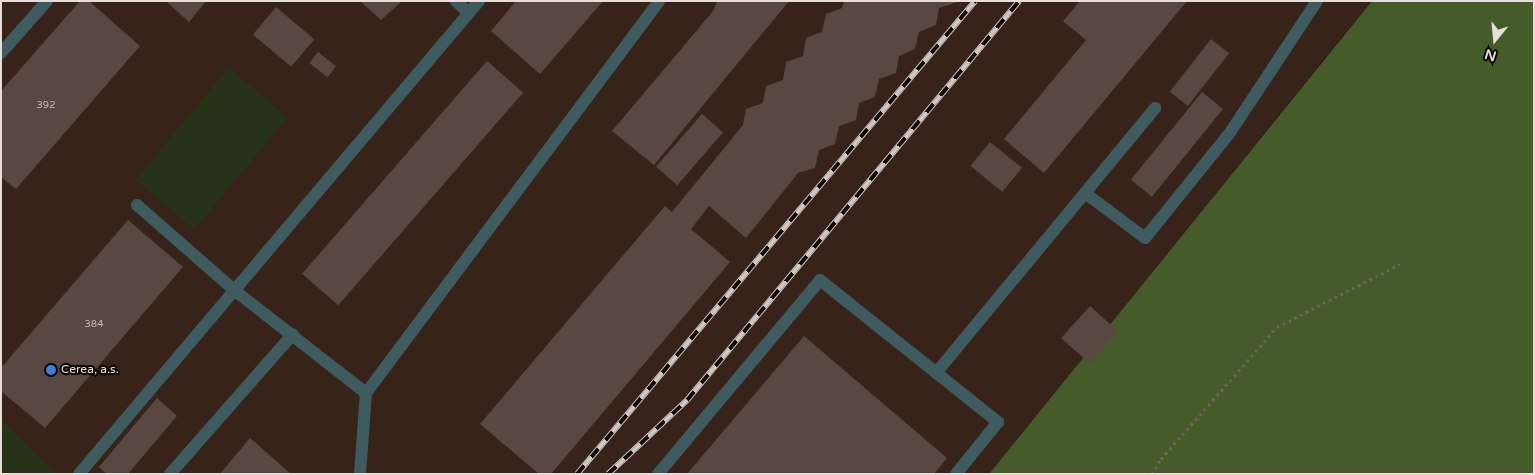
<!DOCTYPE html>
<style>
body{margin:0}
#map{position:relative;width:1535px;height:475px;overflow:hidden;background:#2a1c16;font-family:"Varela Round",sans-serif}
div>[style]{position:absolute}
.built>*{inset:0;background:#38231b}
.green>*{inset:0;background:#273318;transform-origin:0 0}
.forest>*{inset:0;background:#455b29}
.building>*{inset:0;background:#584841;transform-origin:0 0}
.path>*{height:3px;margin-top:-1.5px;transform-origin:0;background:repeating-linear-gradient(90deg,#70635e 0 2.5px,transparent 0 6.5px)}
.lane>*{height:12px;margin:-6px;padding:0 6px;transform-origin:6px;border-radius:6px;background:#3e5c5f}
.rail>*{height:5.5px;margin-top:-2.75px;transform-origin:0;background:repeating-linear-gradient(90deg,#0e0806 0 11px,#d0c6c2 0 22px);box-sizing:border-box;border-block:1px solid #d0c6c2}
.dots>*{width:14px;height:14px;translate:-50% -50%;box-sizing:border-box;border:2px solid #0e0806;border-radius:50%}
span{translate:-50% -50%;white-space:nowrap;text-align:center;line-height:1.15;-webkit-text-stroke:4.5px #0e0806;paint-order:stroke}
.number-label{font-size:10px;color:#c3b8b3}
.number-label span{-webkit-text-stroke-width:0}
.poi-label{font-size:12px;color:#e7ddd9}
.left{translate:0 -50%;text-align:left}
.frame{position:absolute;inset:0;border:2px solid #e7ddd9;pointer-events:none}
.north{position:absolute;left:1470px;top:15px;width:50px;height:50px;-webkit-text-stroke:4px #0e0806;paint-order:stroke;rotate:197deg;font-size:14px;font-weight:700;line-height:20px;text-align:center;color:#e7ddd9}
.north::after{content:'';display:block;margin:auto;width:18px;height:22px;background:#e7ddd9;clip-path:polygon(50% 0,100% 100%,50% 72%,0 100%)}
</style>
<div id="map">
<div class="built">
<div style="clip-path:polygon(1px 1px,1371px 1px,989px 474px,1px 474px)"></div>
</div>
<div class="green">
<div style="left:229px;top:68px;width:77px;height:146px;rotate:40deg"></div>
<div style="clip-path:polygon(1px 419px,57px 474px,1px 474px)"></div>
</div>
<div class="forest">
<div style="clip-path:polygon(1372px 1px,1534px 1px,1534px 474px,989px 474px)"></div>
</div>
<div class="building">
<div style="clip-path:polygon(80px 1px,89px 1px,140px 46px,16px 189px,1px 177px,1px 91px)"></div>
<div style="clip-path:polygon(166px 1px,206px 1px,189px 22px)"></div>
<div style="clip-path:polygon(360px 1px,402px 1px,381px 20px)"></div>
<div style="clip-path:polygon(516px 1px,603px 1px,540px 74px,491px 31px)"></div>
<div style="clip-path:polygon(717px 1px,789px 1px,654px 165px,612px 131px,714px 10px)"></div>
<div style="clip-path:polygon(844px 1px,957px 2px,939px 8px,936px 25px,919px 32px,915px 49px,899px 56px,896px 73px,879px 79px,875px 97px,859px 103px,856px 120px,839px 126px,835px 144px,819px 150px,815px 168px,798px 173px,746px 238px,709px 206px,691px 229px,730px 262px,551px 474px,539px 474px,480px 424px,665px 206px,672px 212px,743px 125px,746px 109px,763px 103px,766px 86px,783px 80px,786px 62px,803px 56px,806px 38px,822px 32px,826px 14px,842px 8px)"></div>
<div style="clip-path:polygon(1080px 1px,1187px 1px,1044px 173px,1004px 139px,1086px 40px,1063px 21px)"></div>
<div style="left:276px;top:7px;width:50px;height:36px;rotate:40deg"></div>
<div style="left:1211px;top:39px;width:23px;height:67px;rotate:38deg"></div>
<div style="left:318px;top:52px;width:23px;height:14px;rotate:38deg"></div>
<div style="left:487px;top:61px;width:48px;height:282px;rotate:41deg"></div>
<div style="left:1202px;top:92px;width:27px;height:113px;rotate:39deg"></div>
<div style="left:702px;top:114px;width:28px;height:70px;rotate:41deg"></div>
<div style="left:990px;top:142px;width:41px;height:31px;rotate:39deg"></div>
<div style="clip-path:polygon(128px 220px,183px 267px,45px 428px,1px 391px,1px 368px)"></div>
<div style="left:1090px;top:306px;width:38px;height:43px;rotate:42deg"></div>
<div style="clip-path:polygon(804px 336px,947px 458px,934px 474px,687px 474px)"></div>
<div style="clip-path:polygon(157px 398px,177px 416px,128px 474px,107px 474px,99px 467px)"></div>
<div style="clip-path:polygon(250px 438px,291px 474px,220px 474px)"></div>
</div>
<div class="path">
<div style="left:1152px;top:474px;width:17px;rotate:-59deg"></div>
<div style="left:1161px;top:459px;width:176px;rotate:-48.7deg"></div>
<div style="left:1277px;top:327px;width:138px;rotate:-27.1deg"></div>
</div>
<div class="lane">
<div style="left:456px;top:1px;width:18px;rotate:43deg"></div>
<div style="left:1px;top:53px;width:69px;rotate:-48.5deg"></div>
<div style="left:1085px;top:193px;width:75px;rotate:36.9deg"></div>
<div style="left:1145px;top:238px;width:134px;rotate:-51.1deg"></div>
<div style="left:1229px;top:134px;width:159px;rotate:-56.5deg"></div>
<div style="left:137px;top:205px;width:129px;rotate:41.2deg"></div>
<div style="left:234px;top:290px;width:167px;rotate:38deg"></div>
<div style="left:366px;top:393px;width:489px;rotate:-53.2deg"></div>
<div style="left:936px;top:373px;width:344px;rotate:-50.4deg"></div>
<div style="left:79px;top:474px;width:619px;rotate:-49.78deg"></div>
<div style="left:170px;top:474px;width:186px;rotate:-48.7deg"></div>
<div style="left:360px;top:474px;width:81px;rotate:-85.8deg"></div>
<div style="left:658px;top:474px;width:253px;rotate:-50.1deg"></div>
<div style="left:820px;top:280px;width:228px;rotate:38.6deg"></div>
<div style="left:998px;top:422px;width:67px;rotate:128.9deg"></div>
</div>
<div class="rail">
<div style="left:577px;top:474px;width:618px;rotate:-49.92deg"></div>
<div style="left:608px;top:474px;width:108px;rotate:-43.1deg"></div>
<div style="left:687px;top:400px;width:519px;rotate:-50.24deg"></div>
</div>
<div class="dots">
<div style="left:51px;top:370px;background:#3f7fe0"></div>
</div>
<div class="number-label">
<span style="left:46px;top:106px">392</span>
<span style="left:94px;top:325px">384</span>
</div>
<div class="poi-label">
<span class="left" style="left:61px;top:370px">Cerea, a.s.</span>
</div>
<div class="frame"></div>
<div class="north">N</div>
</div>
